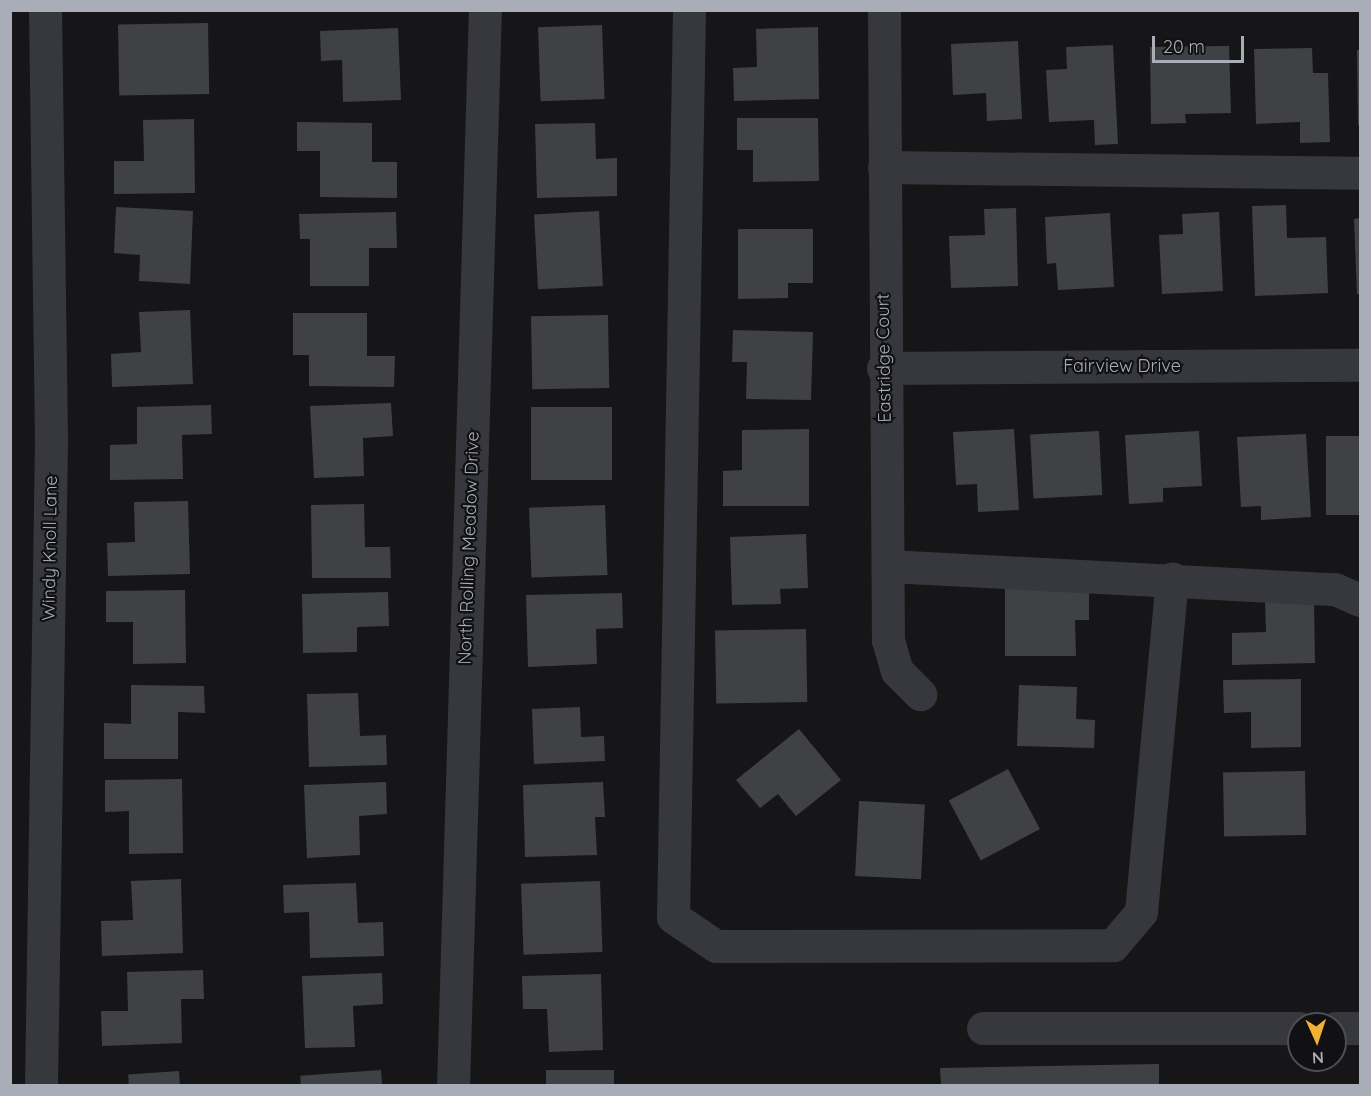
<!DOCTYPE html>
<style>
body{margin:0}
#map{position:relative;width:1371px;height:1096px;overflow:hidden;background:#161618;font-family:Quicksand,sans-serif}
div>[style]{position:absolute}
.building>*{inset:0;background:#404145;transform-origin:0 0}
.minor>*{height:33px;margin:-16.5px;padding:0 16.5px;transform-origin:16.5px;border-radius:16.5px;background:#37383d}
span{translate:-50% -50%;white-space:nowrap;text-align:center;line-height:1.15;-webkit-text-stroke:4.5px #111113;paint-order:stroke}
.street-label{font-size:18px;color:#a8adb8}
.frame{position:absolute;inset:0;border:12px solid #a8adb8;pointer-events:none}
.north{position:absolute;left:1287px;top:1012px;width:60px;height:60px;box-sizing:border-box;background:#111113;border:2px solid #4d4f55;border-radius:50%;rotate:177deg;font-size:16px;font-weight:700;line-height:24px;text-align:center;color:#a8adb8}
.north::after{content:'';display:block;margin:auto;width:21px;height:27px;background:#f2b134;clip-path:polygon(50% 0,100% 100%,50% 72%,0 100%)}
.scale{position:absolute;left:1152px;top:36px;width:92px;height:27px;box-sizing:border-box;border:3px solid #a8adb8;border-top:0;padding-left:8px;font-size:18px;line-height:21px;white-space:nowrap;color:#a8adb8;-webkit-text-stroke:4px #111113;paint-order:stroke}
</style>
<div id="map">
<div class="building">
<div style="left:208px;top:23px;width:71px;height:90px;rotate:89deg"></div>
<div style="left:602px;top:25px;width:74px;height:64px;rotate:88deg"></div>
<div style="clip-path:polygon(818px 27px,819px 99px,734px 101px,733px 68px,757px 67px,756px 29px)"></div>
<div style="clip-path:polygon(398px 28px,401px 100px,343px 102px,342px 60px,321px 61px,320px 31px)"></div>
<div style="clip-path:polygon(1018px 41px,1022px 119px,987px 121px,986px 93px,953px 95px,951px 44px)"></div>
<div style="clip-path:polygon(1113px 45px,1118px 144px,1095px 145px,1094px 120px,1049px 122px,1046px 70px,1067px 69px,1066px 47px)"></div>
<div style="clip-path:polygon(1229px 46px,1231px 113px,1185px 114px,1186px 123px,1151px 124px,1150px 47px)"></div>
<div style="clip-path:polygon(1312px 48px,1313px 73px,1328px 73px,1330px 142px,1300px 143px,1300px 122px,1256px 124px,1254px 49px)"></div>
<div style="clip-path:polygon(1357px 50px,1360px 50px,1360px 125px,1358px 125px)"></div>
<div style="clip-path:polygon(737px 118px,818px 118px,819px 181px,753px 182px,753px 150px,737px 150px)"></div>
<div style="clip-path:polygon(194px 119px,195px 193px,114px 194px,114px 161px,144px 161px,143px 120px)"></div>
<div style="clip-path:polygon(297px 122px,372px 123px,372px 162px,397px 162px,397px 198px,320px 197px,320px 151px,297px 151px)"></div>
<div style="clip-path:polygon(595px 123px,596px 159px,617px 158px,617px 196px,537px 198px,535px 124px)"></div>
<div style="clip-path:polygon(1286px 205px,1287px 238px,1326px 237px,1328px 293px,1255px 296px,1252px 206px)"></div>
<div style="clip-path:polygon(116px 207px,193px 211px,190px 284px,139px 281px,140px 255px,114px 253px)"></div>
<div style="clip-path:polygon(1016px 208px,1018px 286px,951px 288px,949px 236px,985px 235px,984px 209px)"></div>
<div style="left:599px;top:211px;width:75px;height:65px;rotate:87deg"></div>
<div style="clip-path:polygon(396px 212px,397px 248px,369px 248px,369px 286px,310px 286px,310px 239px,300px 239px,299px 214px)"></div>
<div style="clip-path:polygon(1219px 212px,1223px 291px,1162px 294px,1159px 235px,1183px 234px,1182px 214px)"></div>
<div style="clip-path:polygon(1110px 213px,1114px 287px,1058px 290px,1056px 263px,1047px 264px,1045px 217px)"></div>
<div style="clip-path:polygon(1360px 218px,1360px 294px,1357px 294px,1354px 219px)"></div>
<div style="clip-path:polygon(738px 229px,813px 229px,813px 283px,788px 283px,788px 298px,738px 299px)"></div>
<div style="clip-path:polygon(190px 310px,193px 384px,112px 387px,111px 354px,141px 352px,139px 312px)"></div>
<div style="clip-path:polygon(293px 313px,367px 313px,367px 356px,395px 356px,394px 387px,309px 386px,309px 355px,293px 355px)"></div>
<div style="left:608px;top:315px;width:73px;height:77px;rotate:89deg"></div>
<div style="clip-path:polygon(733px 330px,813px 332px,811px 400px,746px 399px,747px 362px,732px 362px)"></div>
<div style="clip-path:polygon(391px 403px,393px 436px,363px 438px,364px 476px,314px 478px,310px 406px)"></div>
<div style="clip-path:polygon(211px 405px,212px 434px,182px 435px,183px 479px,110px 480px,110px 445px,137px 444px,137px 407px)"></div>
<div style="left:612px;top:407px;width:73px;height:81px;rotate:90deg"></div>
<div style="clip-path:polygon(809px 429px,809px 506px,723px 506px,723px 471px,742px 470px,742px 430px)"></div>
<div style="clip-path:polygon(1014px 429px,1019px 510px,978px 512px,977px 484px,956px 485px,953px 432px)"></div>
<div style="left:1099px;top:431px;width:64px;height:69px;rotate:87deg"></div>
<div style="clip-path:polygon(1199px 431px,1202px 486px,1163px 488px,1163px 502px,1129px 504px,1125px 435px)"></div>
<div style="clip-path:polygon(1306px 434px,1311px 517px,1261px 520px,1261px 506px,1241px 507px,1237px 437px)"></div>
<div style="left:1360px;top:436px;width:79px;height:34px;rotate:90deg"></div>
<div style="clip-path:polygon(188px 501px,190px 574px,108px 576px,107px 543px,135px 542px,134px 502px)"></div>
<div style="clip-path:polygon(364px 504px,365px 547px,390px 547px,391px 578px,312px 578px,311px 505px)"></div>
<div style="left:605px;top:505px;width:70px;height:76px;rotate:88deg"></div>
<div style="clip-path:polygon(806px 534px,808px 588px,780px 589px,781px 604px,732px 605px,730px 537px)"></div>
<div style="clip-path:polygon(1005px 584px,1089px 584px,1089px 620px,1075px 620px,1076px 656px,1005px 656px)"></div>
<div style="clip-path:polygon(185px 590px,186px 663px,133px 664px,133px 622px,106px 622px,106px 591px)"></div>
<div style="clip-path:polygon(388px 592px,389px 626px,357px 627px,357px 652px,303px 653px,302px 594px)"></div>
<div style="clip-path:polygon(622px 593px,623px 628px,596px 629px,597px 664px,528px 667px,526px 595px)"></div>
<div style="clip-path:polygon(1314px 600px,1315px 663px,1232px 665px,1232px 633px,1266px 632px,1265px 601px)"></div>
<div style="left:806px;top:629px;width:73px;height:91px;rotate:89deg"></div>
<div style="clip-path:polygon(1301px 679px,1301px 747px,1251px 748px,1251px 712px,1224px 713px,1223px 680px)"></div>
<div style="clip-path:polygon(131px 685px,204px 686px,205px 713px,178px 712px,178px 759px,104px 759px,104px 723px,131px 724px)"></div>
<div style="clip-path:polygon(1019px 685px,1077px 687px,1076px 719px,1095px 720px,1094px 748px,1017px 746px)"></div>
<div style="clip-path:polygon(358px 693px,360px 736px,386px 735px,387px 765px,309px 767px,307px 694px)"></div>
<div style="clip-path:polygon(580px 707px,581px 737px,604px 736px,605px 761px,534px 764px,532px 709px)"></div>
<div style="clip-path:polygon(799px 729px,841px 780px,796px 816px,778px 794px,760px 808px,736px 780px)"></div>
<div style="left:1008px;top:769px;width:68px;height:67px;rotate:62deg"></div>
<div style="left:1305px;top:771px;width:64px;height:82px;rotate:89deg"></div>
<div style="clip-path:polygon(182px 779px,183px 853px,129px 854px,129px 811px,105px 812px,105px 780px)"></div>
<div style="clip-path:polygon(386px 782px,387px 814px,359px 816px,360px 855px,307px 858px,304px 785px)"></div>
<div style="clip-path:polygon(603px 782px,605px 817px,595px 817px,597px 855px,525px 857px,523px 785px)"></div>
<div style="left:859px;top:801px;width:66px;height:75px;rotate:3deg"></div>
<div style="clip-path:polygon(181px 879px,183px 953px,102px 956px,101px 921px,133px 920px,131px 881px)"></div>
<div style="left:600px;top:881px;width:71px;height:79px;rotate:88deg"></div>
<div style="clip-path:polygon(356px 883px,358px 923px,383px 922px,384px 956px,310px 958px,309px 912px,284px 913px,283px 885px)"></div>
<div style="clip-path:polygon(203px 970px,204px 999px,181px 999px,182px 1043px,102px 1046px,101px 1011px,128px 1011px,127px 972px)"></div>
<div style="clip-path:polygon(382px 973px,383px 1004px,353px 1006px,355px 1047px,305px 1048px,302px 976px)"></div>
<div style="clip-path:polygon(601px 974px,603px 1050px,549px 1052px,547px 1009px,523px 1009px,522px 976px)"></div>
<div style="clip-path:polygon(1159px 1064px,1159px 1086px,941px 1086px,940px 1068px)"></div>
<div style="left:381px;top:1070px;width:16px;height:81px;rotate:86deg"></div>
<div style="left:614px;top:1070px;width:16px;height:68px;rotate:90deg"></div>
<div style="left:179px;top:1071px;width:15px;height:51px;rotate:86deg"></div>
</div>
<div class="minor">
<div style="left:689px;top:10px;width:907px;rotate:91.01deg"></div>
<div style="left:673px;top:917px;width:52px;rotate:34deg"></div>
<div style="left:716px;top:946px;width:397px;rotate:-0.1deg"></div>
<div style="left:1113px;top:945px;width:43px;rotate:-49.7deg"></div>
<div style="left:1141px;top:912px;width:335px;rotate:-84.7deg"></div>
<div style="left:884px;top:10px;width:630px;rotate:89.64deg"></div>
<div style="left:888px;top:640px;width:32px;rotate:74deg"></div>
<div style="left:897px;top:671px;width:33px;rotate:45deg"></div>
<div style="left:884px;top:167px;width:476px;rotate:0.7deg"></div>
<div style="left:883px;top:368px;width:477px;rotate:-0.4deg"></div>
<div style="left:889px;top:566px;width:447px;rotate:3deg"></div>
<div style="left:1335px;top:589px;width:27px;rotate:24deg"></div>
<div style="left:983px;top:1028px;width:316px"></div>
<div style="left:1335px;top:1028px;width:25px"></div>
<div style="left:41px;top:1086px;width:647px;rotate:-89.11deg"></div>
<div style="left:51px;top:439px;width:429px;rotate:-90.8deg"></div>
<div style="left:453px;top:1086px;width:1076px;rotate:-88.3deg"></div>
</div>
<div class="street-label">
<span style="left:884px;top:358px;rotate:-91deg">Eastridge Court</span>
<span style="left:1122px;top:366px">Fairview Drive</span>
<span style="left:50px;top:548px;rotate:-89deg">Windy Knoll Lane</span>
<span style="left:469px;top:548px;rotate:-88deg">North Rolling Meadow Drive</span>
</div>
<div class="frame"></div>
<div class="north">N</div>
<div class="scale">20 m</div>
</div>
